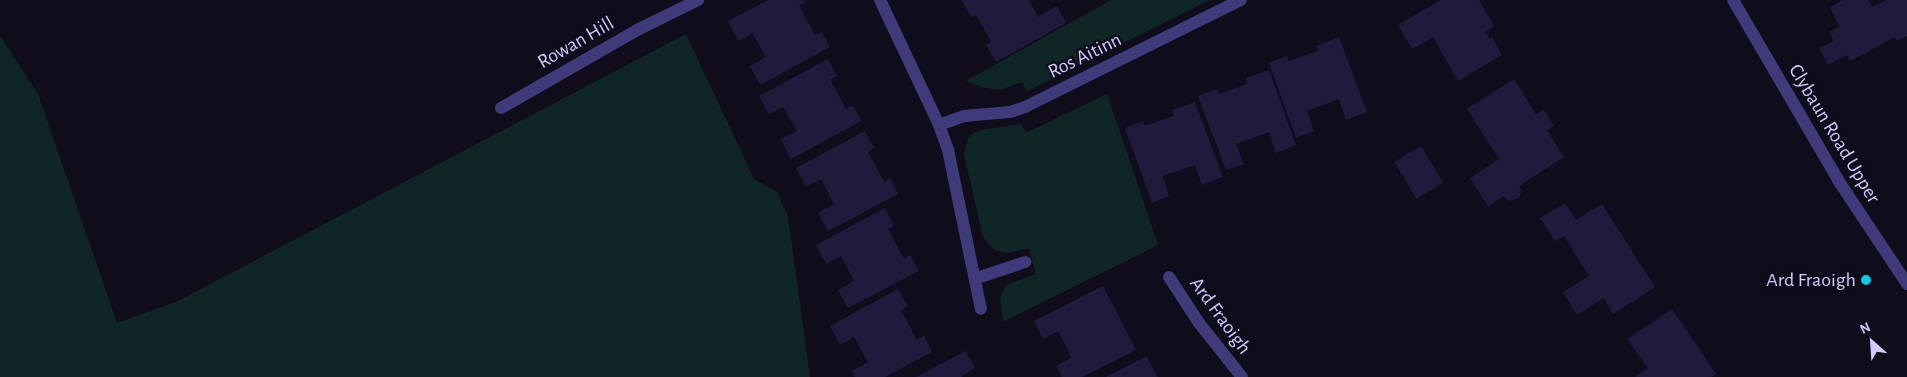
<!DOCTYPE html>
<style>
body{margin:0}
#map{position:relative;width:1907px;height:377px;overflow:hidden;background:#100c1c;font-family:"Alegreya Sans",sans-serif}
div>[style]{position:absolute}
.green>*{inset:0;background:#102626}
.building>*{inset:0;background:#221a3c;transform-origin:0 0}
.service>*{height:12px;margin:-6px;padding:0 6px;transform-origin:6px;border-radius:6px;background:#3f3a79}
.minor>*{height:12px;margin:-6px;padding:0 6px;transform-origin:6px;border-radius:6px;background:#3f3a79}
.tertiary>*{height:12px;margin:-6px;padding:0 6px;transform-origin:6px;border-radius:6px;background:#3f3a79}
.dots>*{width:14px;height:14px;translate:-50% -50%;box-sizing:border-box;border:2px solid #100c1c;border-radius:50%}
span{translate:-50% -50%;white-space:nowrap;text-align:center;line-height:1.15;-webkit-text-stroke:5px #100c1c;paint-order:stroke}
.street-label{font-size:20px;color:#d2cafc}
.poi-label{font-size:20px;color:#d2cafc}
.right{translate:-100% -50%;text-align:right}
.north{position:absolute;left:1847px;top:317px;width:50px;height:50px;-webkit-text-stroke:4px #100c1c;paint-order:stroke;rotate:334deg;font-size:14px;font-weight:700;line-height:20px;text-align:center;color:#d2cafc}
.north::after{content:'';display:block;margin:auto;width:18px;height:22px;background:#d2cafc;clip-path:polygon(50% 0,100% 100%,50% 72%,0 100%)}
</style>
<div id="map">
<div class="green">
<div style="clip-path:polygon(1111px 0,1209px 0,1027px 91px,1022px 82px,1000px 90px,981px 87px,966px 81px)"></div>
<div style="clip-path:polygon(686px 34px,754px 179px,777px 192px,788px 217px,810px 377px,0 377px,0 36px,38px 94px,117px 323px,178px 301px)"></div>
<div style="clip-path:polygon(1107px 94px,1158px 245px,1003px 322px,1000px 297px,1006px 285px,1036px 274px,1029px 248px,1007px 253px,1000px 252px,993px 249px,983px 237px,964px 155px,968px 139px,973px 133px,981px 130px,1021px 124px,1026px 133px)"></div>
</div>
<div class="building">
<div style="clip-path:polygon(768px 0,805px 0,806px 2px,799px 5px,815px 35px,822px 32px,830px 47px,760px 85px,750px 66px,766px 57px,752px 33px,738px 41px,728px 21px)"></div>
<div style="clip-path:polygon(961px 0,1029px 0,1038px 17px,1057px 6px,1066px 23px,996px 62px,986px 45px,991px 42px,984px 29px,976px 15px,972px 18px)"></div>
<div style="clip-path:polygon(1441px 0,1479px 0,1494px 26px,1485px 32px,1490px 39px,1492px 37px,1502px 55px,1458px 81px,1433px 37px,1412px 49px,1398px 25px)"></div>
<div style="clip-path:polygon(1843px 0,1869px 0,1872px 7px,1886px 0,1907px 0,1907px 36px,1896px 41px,1895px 37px,1850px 61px,1847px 55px,1828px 65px,1819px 48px,1834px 41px,1829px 32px,1840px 27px,1830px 7px)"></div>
<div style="clip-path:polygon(1339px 37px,1367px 112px,1346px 120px,1339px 99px,1307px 111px,1314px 131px,1296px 138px,1269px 63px,1287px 56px,1289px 61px,1303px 56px,1318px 51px,1316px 46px)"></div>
<div style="clip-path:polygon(828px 59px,837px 76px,830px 79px,846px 109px,853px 106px,861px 121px,791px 159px,781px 139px,797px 131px,783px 107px,769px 114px,759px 96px)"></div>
<div style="clip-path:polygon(1269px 70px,1296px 145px,1276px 153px,1269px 132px,1236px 144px,1244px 164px,1226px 170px,1198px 96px,1217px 89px,1219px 94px,1247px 84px,1246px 78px)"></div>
<div style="clip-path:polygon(1514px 79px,1536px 114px,1544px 110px,1554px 126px,1547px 130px,1564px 157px,1519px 186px,1522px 190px,1519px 198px,1509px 201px,1504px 196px,1488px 206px,1470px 178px,1499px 159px,1467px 109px)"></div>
<div style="clip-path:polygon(1195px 102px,1223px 177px,1202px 185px,1195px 165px,1163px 176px,1169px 196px,1152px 203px,1125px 128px,1143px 121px,1145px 126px,1159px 121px,1174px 116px,1172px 110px)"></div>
<div style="clip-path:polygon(865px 131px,874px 148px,868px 152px,884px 182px,890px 178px,898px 194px,828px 231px,818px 213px,834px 204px,821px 179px,806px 187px,796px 168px)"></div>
<div style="left:1421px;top:146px;width:43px;height:31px;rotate:59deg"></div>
<div style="clip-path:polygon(1565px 203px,1576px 220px,1602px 204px,1655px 287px,1613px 314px,1604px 298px,1577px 315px,1563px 292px,1589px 276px,1564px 236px,1555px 241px,1540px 218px)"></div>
<div style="clip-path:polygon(885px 208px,894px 226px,888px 229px,904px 259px,910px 255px,919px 271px,848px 308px,838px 290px,854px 281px,841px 256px,826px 264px,816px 245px)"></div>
<div style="clip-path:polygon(1103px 286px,1136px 350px,1082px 377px,1062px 377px,1056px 366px,1071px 358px,1066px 346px,1058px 331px,1043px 339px,1034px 321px)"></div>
<div style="clip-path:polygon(898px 289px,908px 306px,901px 310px,917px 340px,924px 336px,932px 352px,885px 377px,855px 377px,852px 371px,868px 362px,854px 337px,840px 345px,830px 326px)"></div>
<div style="clip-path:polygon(1672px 309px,1716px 374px,1711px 377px,1635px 377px,1648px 368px,1627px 339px)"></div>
<div style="clip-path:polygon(966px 351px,975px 368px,961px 377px,916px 377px)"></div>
<div style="clip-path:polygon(1147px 356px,1157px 377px,1106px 377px)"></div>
</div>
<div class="service">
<div style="left:977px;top:278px;width:51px;rotate:-18.4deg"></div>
</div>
<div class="minor">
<div style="left:880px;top:0;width:138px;rotate:64.7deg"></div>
<div style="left:939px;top:125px;width:27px;rotate:70deg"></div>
<div style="left:948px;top:150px;width:162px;rotate:78.3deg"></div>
<div style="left:501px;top:108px;width:159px;rotate:-29.8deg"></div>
<div style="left:639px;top:29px;width:66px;rotate:-26.2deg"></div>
<div style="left:939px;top:125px;width:27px;rotate:-20deg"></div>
<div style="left:964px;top:116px;width:46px;rotate:-5deg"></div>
<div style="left:1010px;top:112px;width:16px;rotate:-18deg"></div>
<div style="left:1025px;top:107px;width:241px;rotate:-26.4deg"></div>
<div style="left:1169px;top:277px;width:55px;rotate:56.9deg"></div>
<div style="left:1199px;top:323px;width:69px;rotate:51.5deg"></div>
</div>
<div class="tertiary">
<div style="left:1733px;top:0;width:208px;rotate:59.7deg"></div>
<div style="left:1838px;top:180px;width:125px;rotate:56.4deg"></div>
</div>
<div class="dots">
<div style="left:1866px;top:280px;background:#0dc8e6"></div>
</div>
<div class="street-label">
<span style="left:576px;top:43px;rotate:-30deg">Rowan Hill</span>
<span style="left:1085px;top:56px;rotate:-26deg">Ros Aitinn</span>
<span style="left:1834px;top:134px;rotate:59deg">Clybaun Road Upper</span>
<span style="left:1220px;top:316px;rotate:54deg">Ard Fraoigh</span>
</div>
<div class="poi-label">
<span class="right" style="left:1856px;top:280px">Ard Fraoigh</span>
</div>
<div class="north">N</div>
</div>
